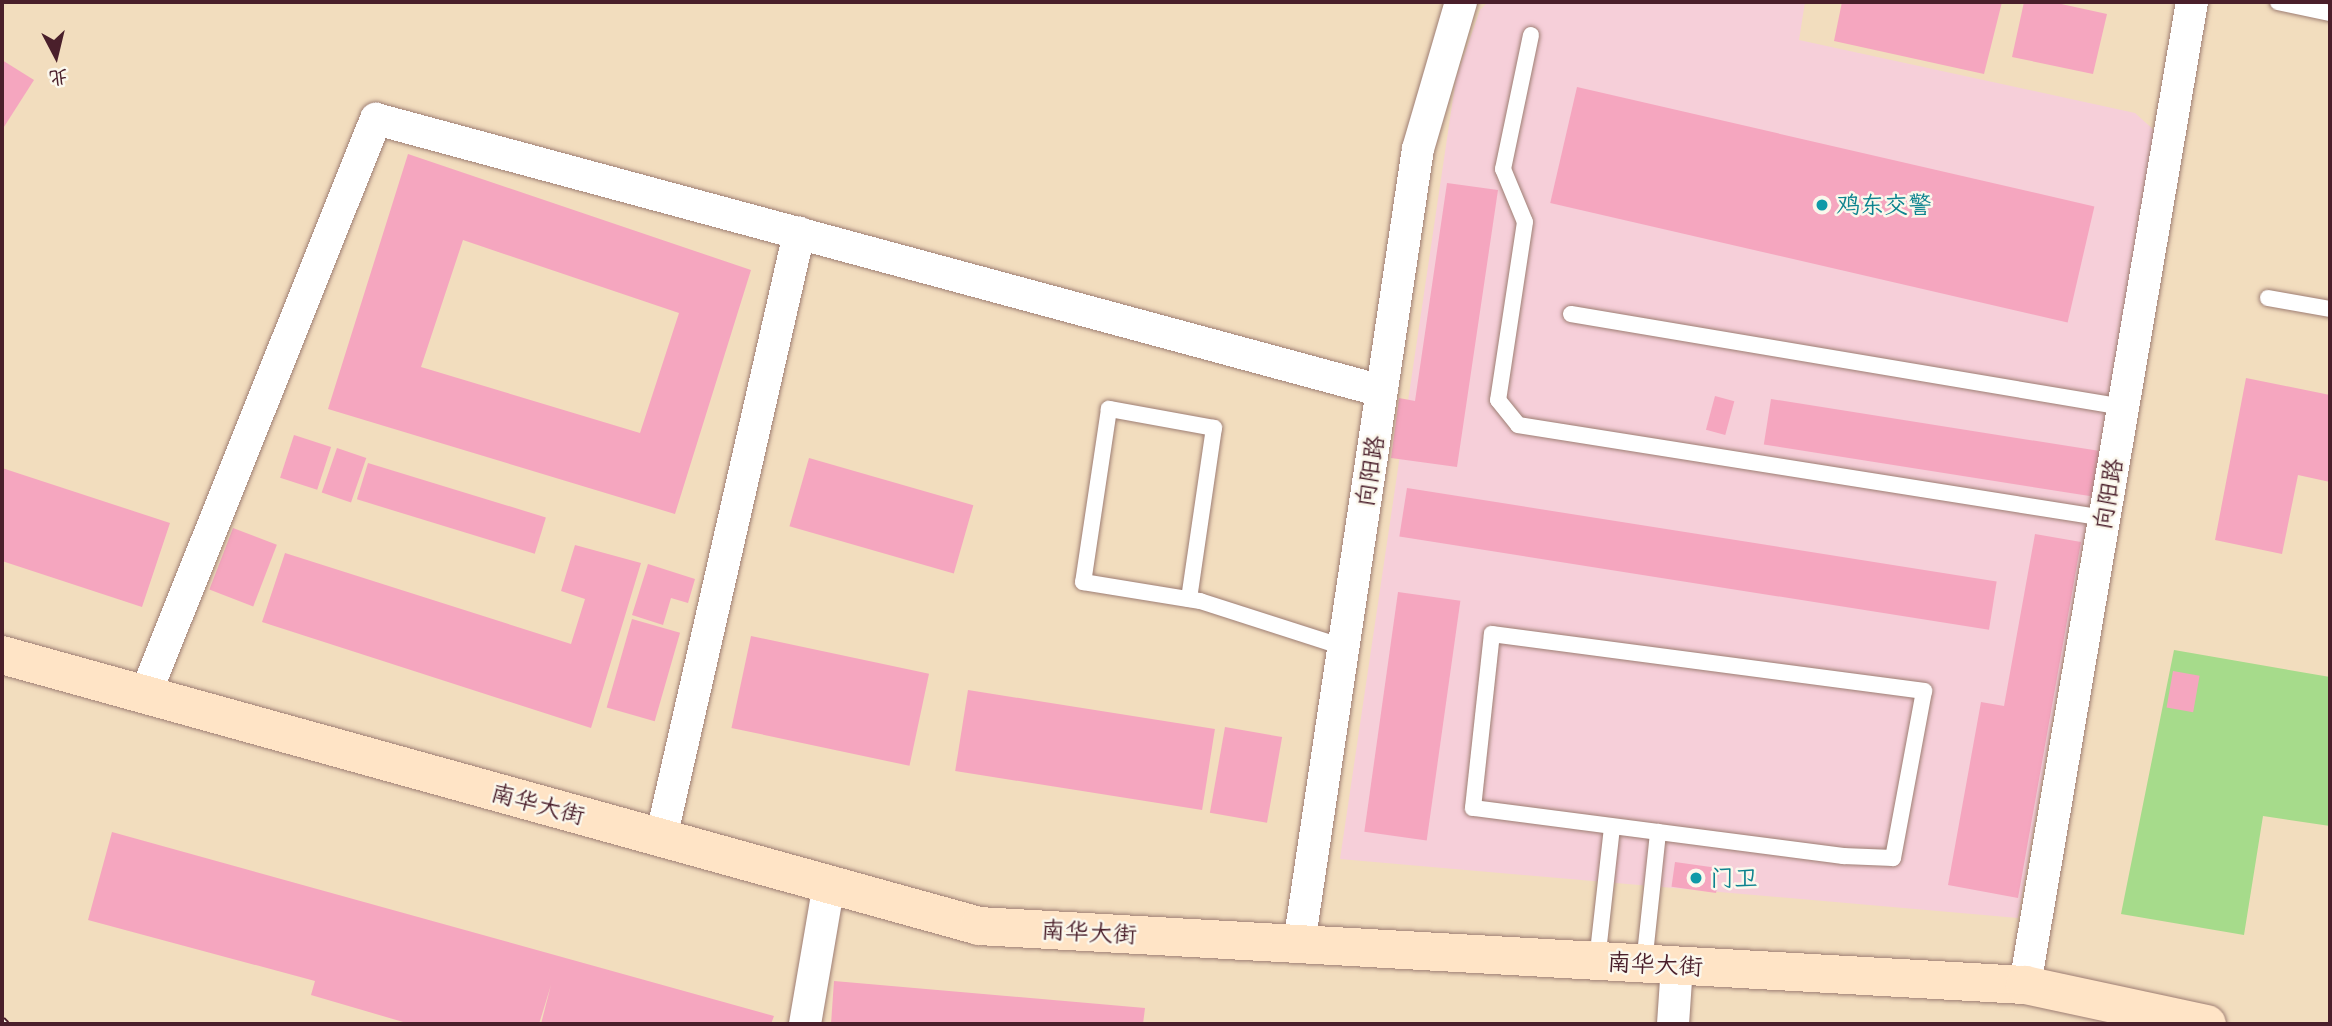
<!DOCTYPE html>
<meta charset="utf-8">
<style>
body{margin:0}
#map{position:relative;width:2332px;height:1026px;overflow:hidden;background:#f2ddbe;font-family:Itim,"LXGW WenKai TC",sans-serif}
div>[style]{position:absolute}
.built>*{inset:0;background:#f6cfd9}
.green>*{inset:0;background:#a6db8b}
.building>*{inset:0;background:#f5a6bf;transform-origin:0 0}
.roads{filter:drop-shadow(0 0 2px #9e7e74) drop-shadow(0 0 2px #9e7e74)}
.lane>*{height:16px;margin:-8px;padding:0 8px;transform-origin:8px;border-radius:8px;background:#fff}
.street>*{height:32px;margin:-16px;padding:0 16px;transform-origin:16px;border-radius:16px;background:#fff}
.secondary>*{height:38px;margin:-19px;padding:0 19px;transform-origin:19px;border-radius:19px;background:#ffe4c6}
.rail>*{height:8px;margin-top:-4px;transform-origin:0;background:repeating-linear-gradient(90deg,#fbf7ec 0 16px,#4a1f2b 0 32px);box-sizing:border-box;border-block:2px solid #4a1f2b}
.dots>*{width:19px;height:19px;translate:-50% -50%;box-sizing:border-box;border:4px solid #fbf7ec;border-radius:50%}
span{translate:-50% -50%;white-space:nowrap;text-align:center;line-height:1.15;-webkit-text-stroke:5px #fbf7ec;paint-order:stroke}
.culture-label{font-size:24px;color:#0d838f}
.left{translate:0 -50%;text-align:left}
.street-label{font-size:24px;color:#4a1f2b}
.frame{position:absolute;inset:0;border:4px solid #4a1f2b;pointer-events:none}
.north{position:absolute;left:21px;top:21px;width:70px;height:70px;-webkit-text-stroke:5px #fbf7ec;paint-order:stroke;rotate:173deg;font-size:19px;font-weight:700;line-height:28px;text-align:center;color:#4a1f2b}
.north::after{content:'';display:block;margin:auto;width:24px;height:32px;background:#4a1f2b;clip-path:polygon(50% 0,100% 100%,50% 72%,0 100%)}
</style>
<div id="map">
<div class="built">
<div style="clip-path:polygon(1488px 2px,1805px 2px,1799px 40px,2135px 113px,2155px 131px,2018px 918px,1340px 859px,1456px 78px,1480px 10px)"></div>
</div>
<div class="green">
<div style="clip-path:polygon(2174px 650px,2330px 677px,2330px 826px,2263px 816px,2244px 935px,2121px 914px)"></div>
</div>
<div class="building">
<div style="clip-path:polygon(1842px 2px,2002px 2px,1984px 74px,1834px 41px)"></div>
<div style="clip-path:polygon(2024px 2px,2052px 2px,2107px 14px,2093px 74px,2012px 57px)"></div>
<div style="clip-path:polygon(2px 60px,34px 80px,2px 130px)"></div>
<div style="left:1577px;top:87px;width:531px;height:119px;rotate:13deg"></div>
<div style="clip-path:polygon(evenodd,408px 154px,751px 270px,675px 514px,328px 409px,408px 154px,463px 240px,679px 313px,640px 433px,421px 367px,463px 240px)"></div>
<div style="clip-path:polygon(1447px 183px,1498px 190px,1457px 467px,1391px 458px,1399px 398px,1415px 401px)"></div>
<div style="clip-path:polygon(2246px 378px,2330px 395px,2330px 482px,2298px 475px,2282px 554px,2215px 540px)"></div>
<div style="left:1715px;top:396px;width:20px;height:35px;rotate:15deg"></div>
<div style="left:1771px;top:399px;width:333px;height:46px;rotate:9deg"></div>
<div style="left:294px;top:435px;width:39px;height:45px;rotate:18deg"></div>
<div style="left:337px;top:448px;width:31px;height:47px;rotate:19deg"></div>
<div style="left:809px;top:458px;width:171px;height:71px;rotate:16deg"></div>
<div style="left:368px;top:463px;width:186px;height:38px;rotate:17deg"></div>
<div style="clip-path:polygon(2px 468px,170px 523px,142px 607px,2px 561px)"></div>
<div style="left:1407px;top:488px;width:597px;height:49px;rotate:9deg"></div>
<div style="left:233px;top:528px;width:47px;height:66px;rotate:21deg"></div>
<div style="clip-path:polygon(2035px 534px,2081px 542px,2018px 898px,1948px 885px,1981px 702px,2004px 706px)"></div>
<div style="clip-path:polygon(575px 545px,641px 563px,591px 728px,262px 622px,285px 553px,571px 644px,585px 599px,561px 591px)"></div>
<div style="clip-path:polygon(648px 564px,695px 579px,688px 603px,671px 598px,663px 625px,632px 615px)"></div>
<div style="left:1398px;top:592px;width:63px;height:242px;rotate:8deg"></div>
<div style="left:632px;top:619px;width:50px;height:92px;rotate:16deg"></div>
<div style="left:751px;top:636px;width:182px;height:94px;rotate:12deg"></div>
<div style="left:2173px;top:671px;width:27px;height:37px;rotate:10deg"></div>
<div style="left:968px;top:690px;width:250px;height:82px;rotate:9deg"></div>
<div style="left:1225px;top:727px;width:58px;height:87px;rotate:10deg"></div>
<div style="clip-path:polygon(112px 832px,774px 1016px,771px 1024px,541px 1024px,551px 985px,539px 1024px,410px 1024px,311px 995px,315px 981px,88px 920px)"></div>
<div style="left:1675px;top:862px;width:45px;height:25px;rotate:8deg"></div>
<div style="clip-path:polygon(834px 981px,1145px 1008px,1143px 1024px,831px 1024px)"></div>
</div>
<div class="roads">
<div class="lane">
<div style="left:2278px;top:2px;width:53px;rotate:11.9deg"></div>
<div style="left:1531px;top:35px;width:137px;rotate:101.8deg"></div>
<div style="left:1503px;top:169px;width:57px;rotate:67.5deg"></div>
<div style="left:1525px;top:222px;width:180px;rotate:98.6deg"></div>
<div style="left:1498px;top:400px;width:32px;rotate:51deg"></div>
<div style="left:1518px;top:425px;width:593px;rotate:9.02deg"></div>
<div style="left:2268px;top:298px;width:63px;rotate:10.1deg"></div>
<div style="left:1571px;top:314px;width:560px;rotate:9.56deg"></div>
<div style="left:1189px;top:599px;width:173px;rotate:-81.7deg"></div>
<div style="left:1214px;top:428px;width:107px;rotate:-169.7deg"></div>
<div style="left:1109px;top:409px;width:175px;rotate:98.5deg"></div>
<div style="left:1083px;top:582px;width:119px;rotate:9.2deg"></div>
<div style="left:1200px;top:601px;width:150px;rotate:17.8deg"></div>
<div style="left:1492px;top:634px;width:436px;rotate:7.5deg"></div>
<div style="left:1924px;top:691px;width:170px;rotate:100.5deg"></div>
<div style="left:1893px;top:858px;width:50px;rotate:-177.7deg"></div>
<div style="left:1843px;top:856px;width:373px;rotate:-172.6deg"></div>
<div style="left:1473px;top:808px;width:175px;rotate:-83.8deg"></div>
<div style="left:1597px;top:961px;width:135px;rotate:-83.6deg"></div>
<div style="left:1644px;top:964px;width:133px;rotate:-83.9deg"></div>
</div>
<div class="street">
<div style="left:145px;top:695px;width:621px;rotate:-68.15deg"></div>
<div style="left:376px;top:119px;width:1042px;rotate:15.13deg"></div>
<div style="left:661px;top:838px;width:621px;rotate:-77.15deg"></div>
<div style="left:1299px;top:944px;width:804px;rotate:-81.49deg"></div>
<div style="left:1418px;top:149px;width:153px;rotate:-73.7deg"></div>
<div style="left:2025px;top:985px;width:997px;rotate:-80.36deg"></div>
<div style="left:805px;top:1024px;width:142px;rotate:-80.3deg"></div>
<div style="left:1673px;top:1024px;width:59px;rotate:-86.1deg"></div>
</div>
<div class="secondary">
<div style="left:2px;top:655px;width:1014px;rotate:15.5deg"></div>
<div style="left:979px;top:926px;width:1048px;rotate:3.23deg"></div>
<div style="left:2025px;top:985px;width:186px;rotate:12.1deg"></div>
</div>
</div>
<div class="rail">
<div style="left:2px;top:1020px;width:6px;rotate:45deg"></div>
</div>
<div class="dots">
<div style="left:1822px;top:205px;background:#0f9aa8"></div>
<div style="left:1696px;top:878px;background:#0f9aa8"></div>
</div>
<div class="culture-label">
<span class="left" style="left:1836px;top:205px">鸡东交警</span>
<span class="left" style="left:1710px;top:878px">门卫</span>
</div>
<div class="street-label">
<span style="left:1370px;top:471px;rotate:-81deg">向阳路</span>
<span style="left:2108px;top:494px;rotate:-80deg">向阳路</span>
<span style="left:538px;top:804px;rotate:15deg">南华大街</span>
<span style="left:1089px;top:932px;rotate:3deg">南华大街</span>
<span style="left:1655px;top:964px;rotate:3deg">南华大街</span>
</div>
<div class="frame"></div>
<div class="north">北</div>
</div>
